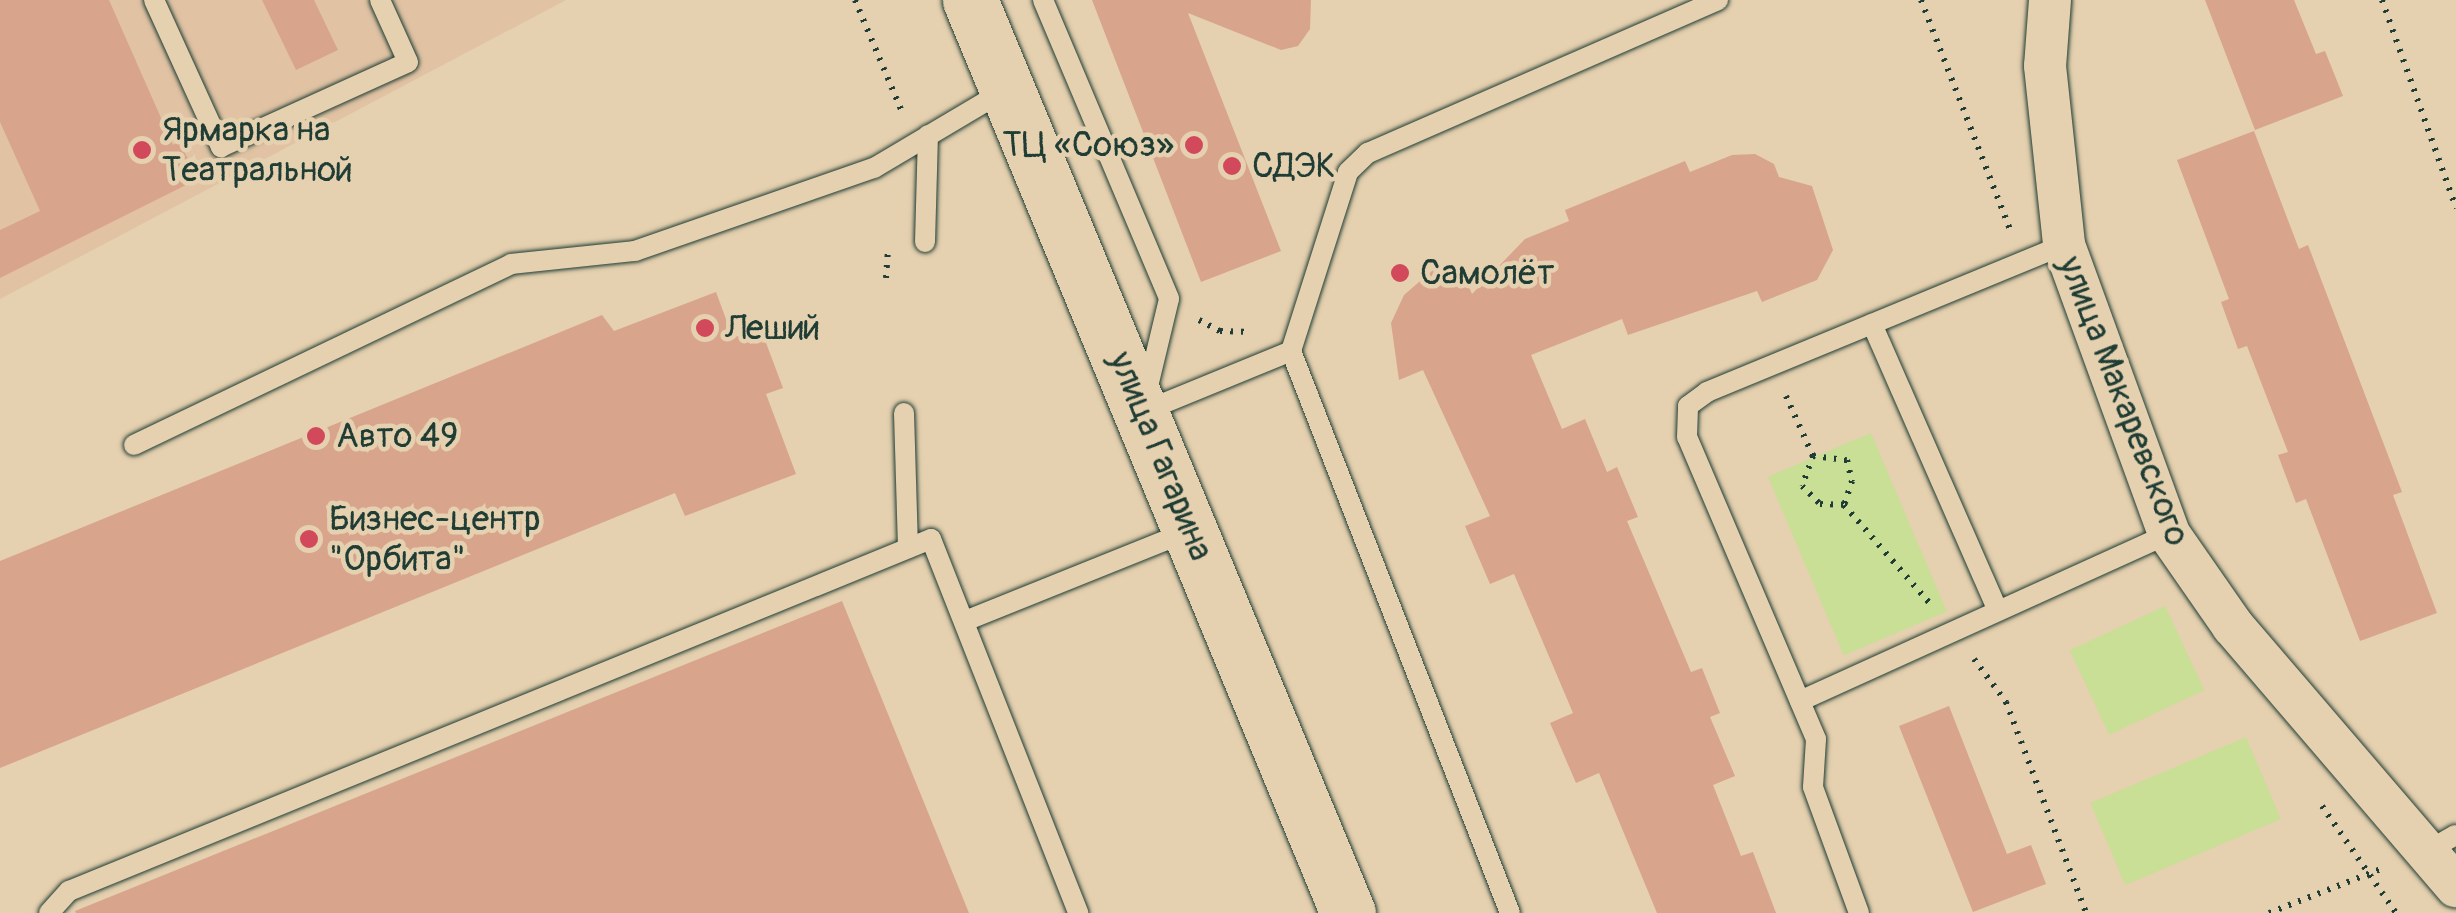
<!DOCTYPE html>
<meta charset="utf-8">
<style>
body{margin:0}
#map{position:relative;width:2456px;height:913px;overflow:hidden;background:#e5d0af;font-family:Pangolin,sans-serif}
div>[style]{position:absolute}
.built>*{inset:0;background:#e1c3a4}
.green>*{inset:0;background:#c8df95;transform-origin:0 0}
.building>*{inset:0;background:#d8a58c}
.path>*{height:6px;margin-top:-3px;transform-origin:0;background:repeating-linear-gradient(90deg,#1f3d34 0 2.5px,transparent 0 10.5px)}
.roads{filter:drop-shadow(0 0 2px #1f3d34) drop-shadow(0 0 2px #1f3d34)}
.lane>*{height:20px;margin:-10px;padding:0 10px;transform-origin:10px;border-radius:10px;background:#e5d0af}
.street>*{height:42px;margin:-21px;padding:0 21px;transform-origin:21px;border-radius:21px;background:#e5d0af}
.primary>*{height:55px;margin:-27.5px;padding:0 27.5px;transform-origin:27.5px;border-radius:27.5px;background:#e5d0af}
.dots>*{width:28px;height:28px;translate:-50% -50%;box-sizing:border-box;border:5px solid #e5d0af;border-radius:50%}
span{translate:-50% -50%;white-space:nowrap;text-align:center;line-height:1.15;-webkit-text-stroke:9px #e5d0af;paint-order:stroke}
.poi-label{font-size:35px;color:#1f3d34}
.left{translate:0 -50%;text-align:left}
.right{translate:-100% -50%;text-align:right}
.street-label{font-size:35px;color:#1f3d34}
</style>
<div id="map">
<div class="built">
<div style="clip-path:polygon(0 0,566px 0,0 299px)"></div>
</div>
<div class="green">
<div style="left:1871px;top:433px;width:194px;height:112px;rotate:67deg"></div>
<div style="left:2165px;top:606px;width:93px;height:105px;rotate:65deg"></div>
<div style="left:2246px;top:737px;width:89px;height:169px;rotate:67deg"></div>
</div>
<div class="building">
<div style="clip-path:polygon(0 0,109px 0,173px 145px,179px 141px,198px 179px,0 278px,0 230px,40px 211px,0 122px)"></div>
<div style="clip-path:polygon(262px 0,314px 0,338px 50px,296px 70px)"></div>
<div style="clip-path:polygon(1092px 0,1311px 0,1310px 29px,1298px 46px,1281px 50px,1188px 13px,1281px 251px,1201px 282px)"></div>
<div style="clip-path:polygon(2205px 0,2294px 0,2316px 54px,2325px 51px,2343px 96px,2255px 130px)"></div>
<div style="clip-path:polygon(2254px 131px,2299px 249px,2308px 245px,2402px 492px,2393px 495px,2437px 613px,2360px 641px,2306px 499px,2296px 503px,2278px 455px,2288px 452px,2247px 346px,2238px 349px,2221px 302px,2229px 299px,2177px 160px)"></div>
<div style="clip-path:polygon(1755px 154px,1774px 164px,1779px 177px,1812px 186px,1833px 250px,1817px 280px,1762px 302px,1757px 291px,1628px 335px,1622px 319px,1531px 355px,1562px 429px,1585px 419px,1607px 472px,1617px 467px,1638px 517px,1627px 521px,1650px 575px,1691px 672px,1702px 668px,1720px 713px,1710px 717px,1735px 776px,1713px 785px,1741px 856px,1753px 852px,1776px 913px,1657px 913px,1599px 773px,1576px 783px,1550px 723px,1573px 713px,1514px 574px,1490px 584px,1465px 526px,1490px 516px,1423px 370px,1399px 380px,1391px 323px,1404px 295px,1433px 270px,1439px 284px,1463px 273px,1472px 294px,1525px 239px,1569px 221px,1565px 210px,1685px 161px,1690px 172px,1732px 155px)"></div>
<div style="clip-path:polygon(716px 292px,733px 338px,760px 327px,783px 388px,766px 394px,796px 474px,685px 516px,675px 493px,0 768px,0 561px,602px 315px,614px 331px)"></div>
<div style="clip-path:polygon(842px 601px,969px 913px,76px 913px,75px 911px)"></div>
<div style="clip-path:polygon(1949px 706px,2007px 854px,2031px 845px,2046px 884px,1973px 912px,1899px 726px)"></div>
</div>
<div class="path">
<div style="left:855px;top:0;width:124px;rotate:67.2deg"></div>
<div style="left:1921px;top:0;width:249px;rotate:68.8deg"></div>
<div style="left:2382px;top:0;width:221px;rotate:70.4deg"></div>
<div style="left:886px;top:278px;width:29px;rotate:-86deg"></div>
<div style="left:1199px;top:320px;width:24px;rotate:28deg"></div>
<div style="left:1220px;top:331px;width:24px;rotate:2deg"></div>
<div style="left:1786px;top:396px;width:66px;rotate:65.8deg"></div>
<div style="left:1813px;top:456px;width:32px;rotate:110deg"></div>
<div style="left:1802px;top:486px;width:25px;rotate:45deg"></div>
<div style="left:1820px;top:504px;width:24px;rotate:2deg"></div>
<div style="left:1844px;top:505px;width:134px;rotate:48.9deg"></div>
<div style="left:1813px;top:456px;width:34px;rotate:7deg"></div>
<div style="left:1847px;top:460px;width:22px;rotate:77deg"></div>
<div style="left:1852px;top:481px;width:25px;rotate:108deg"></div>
<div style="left:1974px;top:659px;width:54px;rotate:53.3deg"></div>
<div style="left:2006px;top:702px;width:226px;rotate:69.2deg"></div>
<div style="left:2322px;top:806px;width:130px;rotate:55.3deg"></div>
<div style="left:2269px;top:913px;width:123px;rotate:-21.5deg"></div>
</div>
<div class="roads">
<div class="lane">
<div style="left:154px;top:0;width:162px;rotate:65.5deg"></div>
<div style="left:221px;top:147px;width:205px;rotate:-24.4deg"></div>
<div style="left:408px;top:62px;width:68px;rotate:-114.3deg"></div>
<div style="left:1043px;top:0;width:324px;rotate:67.1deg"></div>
<div style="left:1169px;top:299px;width:99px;rotate:103.5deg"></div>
<div style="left:925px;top:242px;width:107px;rotate:-88.4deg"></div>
<div style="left:1872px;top:324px;width:313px;rotate:66.3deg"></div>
<div style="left:1145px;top:411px;width:158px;rotate:-22.3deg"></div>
<div style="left:904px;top:413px;width:135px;rotate:88.3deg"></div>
<div style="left:134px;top:445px;width:418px;rotate:-25.6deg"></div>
<div style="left:511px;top:264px;width:125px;rotate:-6deg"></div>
<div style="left:635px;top:251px;width:253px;rotate:-19.2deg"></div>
<div style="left:874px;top:168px;width:155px;rotate:-30.7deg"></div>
<div style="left:965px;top:621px;width:238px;rotate:-21.9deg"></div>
<div style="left:1800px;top:701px;width:405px;rotate:-24.4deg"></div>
<div style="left:2426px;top:852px;width:34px;rotate:-30deg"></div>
<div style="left:49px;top:913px;width:30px;rotate:-48deg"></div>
<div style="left:69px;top:891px;width:931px;rotate:-22.21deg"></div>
<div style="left:931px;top:539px;width:402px;rotate:68.5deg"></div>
<div style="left:1510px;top:913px;width:603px;rotate:-111.29deg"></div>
<div style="left:1291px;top:351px;width:188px;rotate:-72.3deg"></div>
<div style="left:1348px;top:172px;width:28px;rotate:-44deg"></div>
<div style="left:1368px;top:153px;width:382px;rotate:-23.6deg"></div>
<div style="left:1859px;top:913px;width:134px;rotate:-110.1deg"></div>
<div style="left:1813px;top:787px;width:48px;rotate:-86.4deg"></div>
<div style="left:1816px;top:739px;width:328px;rotate:-113.1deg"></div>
<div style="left:1687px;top:437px;width:31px;rotate:-88deg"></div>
<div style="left:1688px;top:406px;width:24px;rotate:-36deg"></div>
<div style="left:1707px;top:392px;width:386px;rotate:-22.4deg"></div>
</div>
<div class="street">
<div style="left:2050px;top:0;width:66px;rotate:94.3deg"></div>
<div style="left:2045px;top:66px;width:180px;rotate:83.9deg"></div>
<div style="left:2064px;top:245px;width:307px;rotate:70deg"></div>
<div style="left:2169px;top:534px;width:112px;rotate:55.2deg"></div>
<div style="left:2233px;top:626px;width:343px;rotate:49.4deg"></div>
</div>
<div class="primary">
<div style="left:970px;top:0;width:988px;rotate:67.51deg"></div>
</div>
</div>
<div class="dots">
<div style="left:1194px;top:145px;background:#d1495b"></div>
<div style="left:142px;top:150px;background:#d1495b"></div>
<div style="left:1232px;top:166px;background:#d1495b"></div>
<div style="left:1400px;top:273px;background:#d1495b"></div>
<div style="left:705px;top:328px;background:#d1495b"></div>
<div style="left:316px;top:436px;background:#d1495b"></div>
<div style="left:309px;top:539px;background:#d1495b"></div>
</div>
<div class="poi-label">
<span class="left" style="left:162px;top:150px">Ярмарка на<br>Театральной</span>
<span class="right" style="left:1174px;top:145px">ТЦ «Союз»</span>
<span class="left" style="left:1252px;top:166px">СДЭК</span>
<span class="left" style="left:1420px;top:273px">Самолёт</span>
<span class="left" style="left:725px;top:328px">Леший</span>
<span class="left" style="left:336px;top:436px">Авто 49</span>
<span class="left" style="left:329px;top:539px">Бизнес-центр<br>"Орбита"</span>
</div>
<div class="street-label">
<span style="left:2124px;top:401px;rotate:69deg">улица Макаревского</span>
<span style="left:1161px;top:456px;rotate:68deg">улица Гагарина</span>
</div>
</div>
